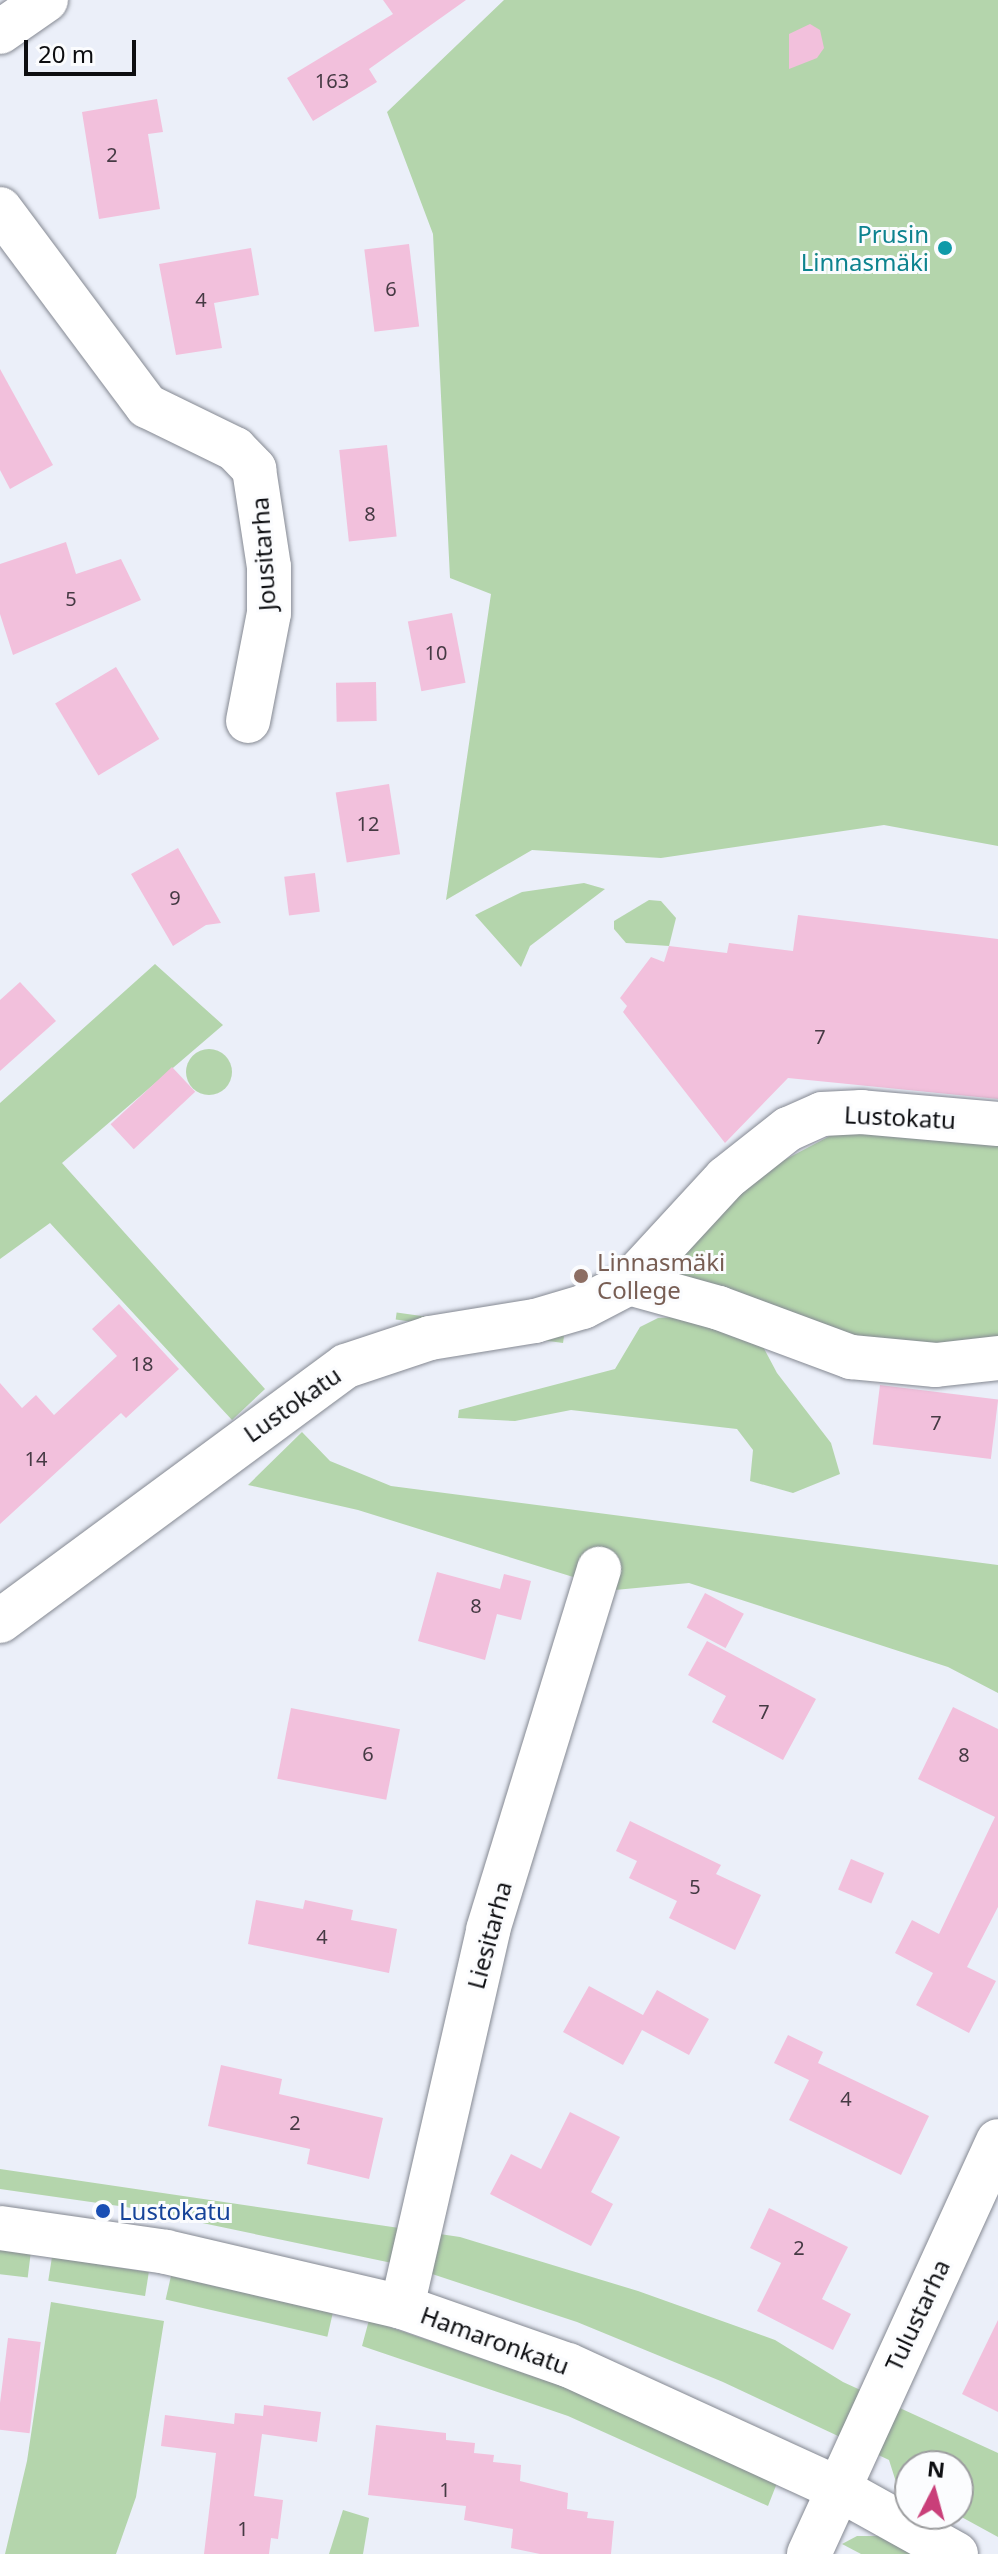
<!DOCTYPE html>
<meta charset="utf-8">
<style>
body{margin:0}
#map{position:relative;width:998px;height:2554px;overflow:hidden;background:#ebeff9;font-family:"Noto Sans",sans-serif}
div>[style]{position:absolute}
.green>*{inset:0;background:#b4d5ac;transform-origin:0 0}
.round{border-radius:50%}
.building>*{inset:0;background:#f2c0dc;transform-origin:0 0}
.roads{filter:drop-shadow(0 0 2px #858992) drop-shadow(0 0 2px #858992)}
.street>*{height:44px;margin:-22px;padding:0 22px;transform-origin:22px;border-radius:22px;background:#fff}
.secondary>*{height:44px;margin:-22px;padding:0 22px;transform-origin:22px;border-radius:22px;background:#fff}
.dots>*{width:22px;height:22px;translate:-50% -50%;box-sizing:border-box;border:4px solid #fbfcfe;border-radius:50%}
span{translate:-50% -50%;white-space:nowrap;text-align:center;line-height:1.15;-webkit-text-stroke:6px #fbfcfe;paint-order:stroke}
.number-label{font-size:20px;color:#463a44}
.number-label span{-webkit-text-stroke-width:0}
.culture-label{font-size:24px;color:#0d838f}
.right{translate:-100% -50%;text-align:right}
.street-label{font-size:24px;color:#0d0e11}
.education-label{font-size:24px;color:#785e54}
.left{translate:0 -50%;text-align:left}
.transit-label{font-size:24px;color:#164399}
.north{position:absolute;left:894px;top:2450px;width:80px;height:80px;box-sizing:border-box;background:#fbfcfe;border:2px solid #9c9d9f;border-radius:50%;rotate:6deg;font-size:22px;font-weight:700;line-height:32px;text-align:center;color:#0d0e11}
.north::after{content:'';display:block;margin:auto;width:28px;height:36px;background:#c93f79;clip-path:polygon(50% 0,100% 100%,50% 72%,0 100%)}
.scale{position:absolute;left:24px;top:40px;width:112px;height:36px;box-sizing:border-box;border:4px solid #0d0e11;border-top:0;padding-left:10px;font-size:24px;line-height:28px;white-space:nowrap;color:#0d0e11;-webkit-text-stroke:6px #fbfcfe;paint-order:stroke}
</style>
<div id="map">
<div class="green">
<div style="clip-path:polygon(504px 0,998px 0,998px 846px,884px 825px,661px 858px,532px 850px,446px 900px,491px 594px,450px 578px,433px 234px,387px 112px)"></div>
<div style="clip-path:polygon(584px 883px,605px 889px,530px 946px,521px 967px,475px 915px,522px 892px)"></div>
<div style="clip-path:polygon(649px 900px,661px 901px,676px 918px,669px 946px,626px 943px,614px 929px,614px 921px)"></div>
<div style="clip-path:polygon(155px 964px,223px 1025px,62px 1163px,265px 1389px,232px 1420px,50px 1223px,0 1259px,0 1103px)"></div>
<div class="round" style="left:186px;top:1049px;width:46px;height:46px"></div>
<div style="clip-path:polygon(843px 1129px,998px 1141px,998px 1346px,846px 1342px,667px 1277px,670px 1254px,773px 1166px)"></div>
<div style="clip-path:polygon(675px 1317px,760px 1341px,777px 1373px,831px 1443px,840px 1474px,793px 1493px,750px 1481px,753px 1450px,737px 1429px,571px 1410px,515px 1421px,458px 1418px,459px 1410px,615px 1369px,640px 1327px,658px 1318px)"></div>
<div style="left:564px;top:1336px;width:7px;height:169px;rotate:98deg"></div>
<div style="clip-path:polygon(302px 1432px,330px 1461px,391px 1486px,998px 1565px,998px 1693px,948px 1667px,689px 1583px,615px 1590px,358px 1510px,248px 1485px)"></div>
<div style="clip-path:polygon(0 2169px,460px 2237px,638px 2291px,775px 2340px,843px 2382px,998px 2453px,998px 2537px,956px 2514px,958px 2466px,910px 2466px,910px 2490px,896px 2482px,889px 2460px,723px 2382px,577px 2322px,411px 2267px,126px 2207px,0 2189px)"></div>
<div style="left:0;top:2249px;width:31px;height:25px;rotate:7deg"></div>
<div style="left:52px;top:2257px;width:98px;height:24px;rotate:9deg"></div>
<div style="left:171px;top:2276px;width:166px;height:24px;rotate:13deg"></div>
<div style="clip-path:polygon(51px 2302px,164px 2321px,136px 2497px,116px 2554px,5px 2554px,27px 2461px)"></div>
<div style="clip-path:polygon(369px 2320px,582px 2393px,777px 2483px,768px 2506px,568px 2416px,362px 2346px)"></div>
<div style="clip-path:polygon(343px 2510px,369px 2518px,363px 2554px,329px 2554px)"></div>
<div style="clip-path:polygon(857px 2536px,878px 2536px,911px 2554px,861px 2554px,842px 2544px)"></div>
</div>
<div class="building">
<div style="clip-path:polygon(383px 0,466px 0,369px 69px,377px 82px,313px 121px,287px 78px,393px 14px)"></div>
<div style="clip-path:polygon(810px 24px,820px 30px,824px 48px,817px 58px,789px 69px,789px 34px)"></div>
<div style="clip-path:polygon(157px 99px,163px 132px,148px 134px,160px 209px,99px 219px,82px 112px)"></div>
<div style="left:409px;top:244px;width:83px;height:45px;rotate:83deg"></div>
<div style="clip-path:polygon(251px 248px,259px 295px,214px 303px,222px 348px,176px 355px,159px 264px)"></div>
<div style="clip-path:polygon(0 369px,53px 465px,10px 489px,0 470px)"></div>
<div style="left:387px;top:445px;width:92px;height:48px;rotate:84deg"></div>
<div style="clip-path:polygon(66px 542px,76px 574px,121px 559px,141px 600px,13px 655px,0 614px,0 564px)"></div>
<div style="left:452px;top:613px;width:71px;height:45px;rotate:79deg"></div>
<div style="left:116px;top:667px;width:84px;height:71px;rotate:59deg"></div>
<div style="left:376px;top:682px;width:39px;height:40px;rotate:89deg"></div>
<div style="left:389px;top:784px;width:71px;height:54px;rotate:81deg"></div>
<div style="clip-path:polygon(178px 848px,221px 923px,206px 925px,173px 946px,131px 874px)"></div>
<div style="left:315px;top:873px;width:39px;height:31px;rotate:83deg"></div>
<div style="clip-path:polygon(798px 915px,998px 939px,998px 1099px,788px 1078px,725px 1143px,623px 1012px,627px 1006px,620px 998px,651px 957px,664px 962px,669px 946px,727px 953px,729px 943px,793px 951px)"></div>
<div style="clip-path:polygon(20px 982px,56px 1021px,0 1071px,0 1000px)"></div>
<div style="left:172px;top:1067px;width:34px;height:84px;rotate:47deg"></div>
<div style="clip-path:polygon(119px 1304px,179px 1369px,126px 1418px,121px 1413px,0 1524px,0 1383px,22px 1408px,36px 1395px,54px 1415px,117px 1356px,92px 1329px)"></div>
<div style="left:880px;top:1385px;width:119px;height:60px;rotate:7deg"></div>
<div style="clip-path:polygon(437px 1572px,500px 1589px,504px 1574px,531px 1581px,521px 1620px,497px 1614px,485px 1660px,418px 1641px)"></div>
<div style="left:705px;top:1593px;width:44px;height:39px;rotate:28deg"></div>
<div style="clip-path:polygon(707px 1641px,816px 1699px,783px 1760px,712px 1722px,726px 1696px,688px 1675px)"></div>
<div style="clip-path:polygon(953px 1707px,998px 1729px,998px 1907px,967px 1967px,996px 1981px,969px 2033px,916px 2005px,933px 1973px,895px 1953px,912px 1920px,939px 1934px,995px 1817px,918px 1779px)"></div>
<div style="left:291px;top:1708px;width:111px;height:72px;rotate:11deg"></div>
<div style="clip-path:polygon(630px 1821px,721px 1865px,716px 1874px,761px 1895px,735px 1950px,669px 1918px,677px 1901px,629px 1878px,637px 1861px,616px 1851px)"></div>
<div style="left:851px;top:1859px;width:36px;height:33px;rotate:23deg"></div>
<div style="clip-path:polygon(256px 1900px,303px 1909px,305px 1900px,353px 1910px,351px 1920px,397px 1929px,389px 1973px,248px 1944px)"></div>
<div style="clip-path:polygon(589px 1986px,643px 2015px,657px 1990px,709px 2019px,689px 2055px,642px 2030px,623px 2065px,563px 2032px)"></div>
<div style="clip-path:polygon(788px 2035px,823px 2052px,818px 2063px,929px 2116px,901px 2175px,789px 2120px,809px 2080px,774px 2063px)"></div>
<div style="clip-path:polygon(221px 2065px,282px 2079px,279px 2094px,383px 2118px,369px 2179px,307px 2164px,310px 2149px,208px 2126px)"></div>
<div style="clip-path:polygon(570px 2112px,620px 2137px,591px 2192px,613px 2204px,591px 2246px,490px 2194px,511px 2154px,541px 2169px)"></div>
<div style="clip-path:polygon(769px 2208px,848px 2247px,822px 2299px,851px 2314px,833px 2350px,757px 2311px,781px 2263px,750px 2248px)"></div>
<div style="clip-path:polygon(998px 2320px,998px 2412px,962px 2394px)"></div>
<div style="left:8px;top:2338px;width:33px;height:92px;rotate:7deg"></div>
<div style="clip-path:polygon(264px 2405px,321px 2412px,317px 2442px,262px 2434px,254px 2496px,283px 2500px,278px 2539px,271px 2538px,269px 2554px,204px 2554px,216px 2453px,161px 2446px,165px 2415px,234px 2424px,235px 2413px,263px 2416px)"></div>
<div style="clip-path:polygon(376px 2425px,446px 2433px,446px 2440px,475px 2443px,474px 2453px,494px 2455px,493px 2462px,521px 2465px,520px 2481px,568px 2493px,567px 2509px,588px 2512px,587px 2518px,614px 2521px,611px 2554px,540px 2554px,511px 2548px,513px 2529px,464px 2520px,466px 2506px,368px 2495px)"></div>
</div>
<div class="roads">
<div class="street">
<div style="left:0;top:209px;width:246px;rotate:53.3deg"></div>
<div style="left:147px;top:406px;width:98px;rotate:26deg"></div>
<div style="left:235px;top:449px;width:28px;rotate:46deg"></div>
<div style="left:254px;top:469px;width:99px;rotate:81.3deg"></div>
<div style="left:269px;top:567px;width:46px;rotate:90deg"></div>
<div style="left:269px;top:613px;width:110px;rotate:101deg"></div>
<div style="left:998px;top:1124px;width:137px;rotate:-175deg"></div>
<div style="left:862px;top:1112px;width:40px;rotate:177.1deg"></div>
<div style="left:822px;top:1114px;width:37px;rotate:156deg"></div>
<div style="left:788px;top:1129px;width:79px;rotate:141.7deg"></div>
<div style="left:726px;top:1178px;width:143px;rotate:132.7deg"></div>
<div style="left:629px;top:1283px;width:93px;rotate:15.5deg"></div>
<div style="left:719px;top:1308px;width:141px;rotate:20.4deg"></div>
<div style="left:851px;top:1357px;width:85px;rotate:5.4deg"></div>
<div style="left:936px;top:1365px;width:62px;rotate:-6.4deg"></div>
<div style="left:0;top:1621px;width:430px;rotate:-36.4deg"></div>
<div style="left:346px;top:1366px;width:89px;rotate:-18.4deg"></div>
<div style="left:430px;top:1338px;width:106px;rotate:-9.2deg"></div>
<div style="left:535px;top:1321px;width:50px;rotate:-16.3deg"></div>
<div style="left:583px;top:1307px;width:52px;rotate:-27.6deg"></div>
<div style="left:0;top:2228px;width:168px;rotate:8.2deg"></div>
<div style="left:166px;top:2252px;width:242px;rotate:13.1deg"></div>
<div style="left:402px;top:2307px;width:176px;rotate:19.3deg"></div>
<div style="left:568px;top:2365px;width:296px;rotate:24.6deg"></div>
<div style="left:837px;top:2488px;width:136px;rotate:29deg"></div>
<div style="left:402px;top:2307px;width:387px;rotate:-77.1deg"></div>
<div style="left:488px;top:1930px;width:378px;rotate:-72.9deg"></div>
<div style="left:809px;top:2554px;width:454px;rotate:-65.4deg"></div>
</div>
<div class="secondary">
<div style="left:0;top:32px;width:56px;rotate:-34.8deg"></div>
</div>
</div>
<div class="dots">
<div style="left:945px;top:248px;background:#0f9aa8"></div>
<div style="left:581px;top:1276px;background:#8d6e63"></div>
<div style="left:103px;top:2211px;background:#1a4fb4"></div>
</div>
<div class="number-label">
<span style="left:332px;top:80px">163</span>
<span style="left:112px;top:154px">2</span>
<span style="left:391px;top:288px">6</span>
<span style="left:201px;top:299px">4</span>
<span style="left:370px;top:513px">8</span>
<span style="left:71px;top:598px">5</span>
<span style="left:436px;top:652px">10</span>
<span style="left:368px;top:823px">12</span>
<span style="left:175px;top:897px">9</span>
<span style="left:820px;top:1036px">7</span>
<span style="left:142px;top:1363px">18</span>
<span style="left:936px;top:1422px">7</span>
<span style="left:36px;top:1458px">14</span>
<span style="left:476px;top:1605px">8</span>
<span style="left:764px;top:1711px">7</span>
<span style="left:368px;top:1753px">6</span>
<span style="left:964px;top:1754px">8</span>
<span style="left:695px;top:1886px">5</span>
<span style="left:322px;top:1936px">4</span>
<span style="left:846px;top:2098px">4</span>
<span style="left:295px;top:2122px">2</span>
<span style="left:799px;top:2247px">2</span>
<span style="left:445px;top:2489px">1</span>
<span style="left:243px;top:2528px">1</span>
</div>
<div class="culture-label">
<span class="right" style="left:929px;top:248px">Prusin<br>Linnasmäki</span>
</div>
<div class="street-label">
<span style="left:263px;top:554px;rotate:-94deg">Jousitarha</span>
<span style="left:900px;top:1117px;rotate:3deg">Lustokatu</span>
<span style="left:292px;top:1404px;rotate:-35deg">Lustokatu</span>
<span style="left:489px;top:1935px;rotate:-75deg">Liesitarha</span>
<span style="left:917px;top:2315px;rotate:-65deg">Tulustarha</span>
<span style="left:495px;top:2340px;rotate:20deg">Hamaronkatu</span>
</div>
<div class="education-label">
<span class="left" style="left:597px;top:1276px">Linnasmäki<br>College</span>
</div>
<div class="transit-label">
<span class="left" style="left:119px;top:2211px">Lustokatu</span>
</div>
<div class="north">N</div>
<div class="scale">20 m</div>
</div>
